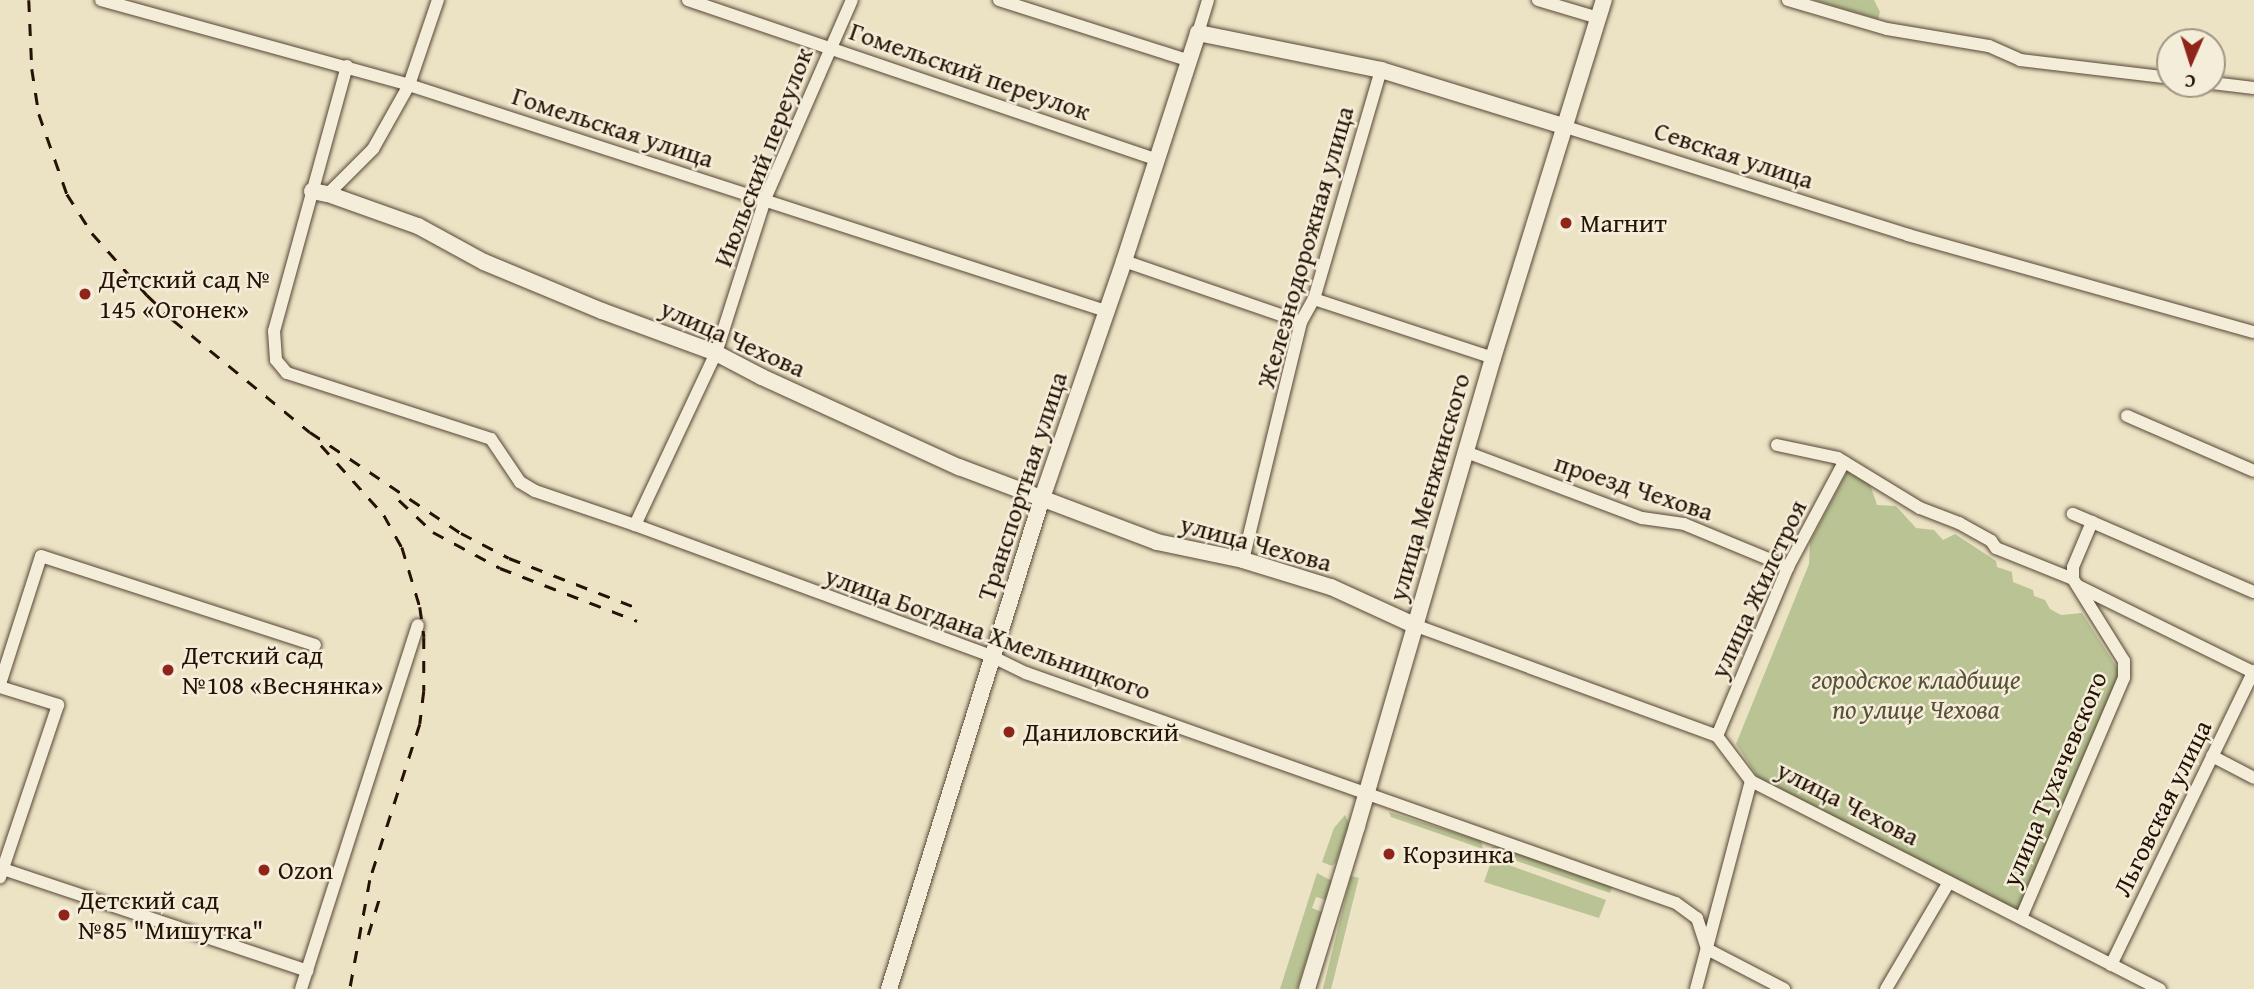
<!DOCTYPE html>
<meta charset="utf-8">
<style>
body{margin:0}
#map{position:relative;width:2254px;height:989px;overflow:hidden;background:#ece3c5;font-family:"Gentium Book Plus",serif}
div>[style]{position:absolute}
.green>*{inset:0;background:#b9c394;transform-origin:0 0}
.roads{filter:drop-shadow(0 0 2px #574635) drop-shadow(0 0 2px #574635)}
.street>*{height:12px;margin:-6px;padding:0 6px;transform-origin:6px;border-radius:6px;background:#f3edd9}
.secondary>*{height:16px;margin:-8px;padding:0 8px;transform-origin:8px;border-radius:8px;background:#f3edd9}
.rail>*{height:2.5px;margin-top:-1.25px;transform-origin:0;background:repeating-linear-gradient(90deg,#251205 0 12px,transparent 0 24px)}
.dots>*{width:19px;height:19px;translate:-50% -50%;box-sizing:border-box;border:4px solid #f3edd9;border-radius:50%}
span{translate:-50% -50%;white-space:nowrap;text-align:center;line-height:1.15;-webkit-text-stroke:5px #f3edd9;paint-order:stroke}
.street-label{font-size:26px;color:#251205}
.poi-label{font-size:26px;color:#251205}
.left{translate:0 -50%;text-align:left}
.park-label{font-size:26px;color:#595037;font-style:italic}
.north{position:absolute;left:2156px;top:28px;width:70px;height:70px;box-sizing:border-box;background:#f3edd9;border:2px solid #a19584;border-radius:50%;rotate:183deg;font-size:19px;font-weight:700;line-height:28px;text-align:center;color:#251205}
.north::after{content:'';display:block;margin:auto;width:24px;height:32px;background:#8f2418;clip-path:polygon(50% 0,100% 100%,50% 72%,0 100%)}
</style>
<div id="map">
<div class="green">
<div style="clip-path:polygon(1814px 0,1874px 0,1880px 12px,1878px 19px)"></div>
<div style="clip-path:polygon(1848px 470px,1870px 484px,1877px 505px,1896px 506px,1916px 528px,1934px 530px,1943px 540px,1955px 534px,1996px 561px,1997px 567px,2012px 572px,2013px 582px,2033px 590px,2034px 596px,2045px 600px,2050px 609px,2061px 615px,2082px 613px,2121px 674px,2018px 914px,1759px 779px,1736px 744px,1809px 564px,1810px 542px)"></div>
<div style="clip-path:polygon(1389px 812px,1481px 841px,1483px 849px,1391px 817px)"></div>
<div style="clip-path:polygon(1345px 815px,1349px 823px,1336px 862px,1332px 866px,1322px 862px,1334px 828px)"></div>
<div style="clip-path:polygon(1500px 846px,1613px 885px,1610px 893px,1490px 852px,1492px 847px)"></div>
<div style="clip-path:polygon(1492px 859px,1606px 900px,1599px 918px,1484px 882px)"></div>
<div style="clip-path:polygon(1317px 873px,1332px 881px,1326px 900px,1316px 897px,1312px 908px,1322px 912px,1297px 989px,1280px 989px)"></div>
<div style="left:1351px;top:876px;width:8px;height:119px;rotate:14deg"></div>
</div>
<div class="roads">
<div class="street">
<div style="left:101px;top:0;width:320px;rotate:15.4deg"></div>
<div style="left:409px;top:85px;width:733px;rotate:17.97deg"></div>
<div style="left:688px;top:0;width:496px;rotate:18.8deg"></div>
<div style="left:999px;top:0;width:197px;rotate:17.7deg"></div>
<div style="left:1538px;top:0;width:63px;rotate:16.7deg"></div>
<div style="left:1788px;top:0;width:103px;rotate:16.3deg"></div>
<div style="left:1887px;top:29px;width:103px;rotate:9.5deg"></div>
<div style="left:1989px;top:46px;width:34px;rotate:24deg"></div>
<div style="left:2020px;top:60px;width:151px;rotate:6.8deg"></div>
<div style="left:1198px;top:33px;width:34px;rotate:-73deg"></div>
<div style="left:347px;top:66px;width:275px;rotate:105.4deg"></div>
<div style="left:274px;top:331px;width:29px;rotate:86deg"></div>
<div style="left:276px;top:360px;width:17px;rotate:50deg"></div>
<div style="left:287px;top:373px;width:214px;rotate:17.9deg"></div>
<div style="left:491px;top:439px;width:52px;rotate:56deg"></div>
<div style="left:520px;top:482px;width:17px;rotate:31deg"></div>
<div style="left:535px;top:491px;width:106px;rotate:18.8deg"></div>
<div style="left:635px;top:525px;width:382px;rotate:20.2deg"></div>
<div style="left:993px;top:657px;width:37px;rotate:26deg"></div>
<div style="left:1026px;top:673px;width:689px;rotate:19.49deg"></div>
<div style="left:1676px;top:903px;width:26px;rotate:36deg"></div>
<div style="left:1697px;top:918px;width:33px;rotate:72deg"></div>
<div style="left:1707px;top:949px;width:87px;rotate:27.5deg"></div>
<div style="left:2212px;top:83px;width:42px;rotate:6.8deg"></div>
<div style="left:1566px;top:127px;width:359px;rotate:17.5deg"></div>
<div style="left:1908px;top:235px;width:359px;rotate:15.7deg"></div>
<div style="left:328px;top:194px;width:64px;rotate:-45deg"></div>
<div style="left:373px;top:149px;width:73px;rotate:-60.6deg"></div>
<div style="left:409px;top:85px;width:90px;rotate:-71.2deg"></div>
<div style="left:1124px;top:261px;width:187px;rotate:19deg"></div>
<div style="left:1314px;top:299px;width:188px;rotate:18.2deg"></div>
<div style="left:2127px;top:416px;width:138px;rotate:23.4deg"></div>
<div style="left:1777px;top:445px;width:62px;rotate:12deg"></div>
<div style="left:1838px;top:458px;width:96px;rotate:31.4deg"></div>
<div style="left:1920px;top:508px;width:42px;rotate:21deg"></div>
<div style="left:1959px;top:523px;width:37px;rotate:29deg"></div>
<div style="left:1991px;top:541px;width:9px;rotate:54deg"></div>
<div style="left:1996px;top:548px;width:83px;rotate:21.9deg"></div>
<div style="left:1466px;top:452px;width:188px;rotate:20.6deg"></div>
<div style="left:1642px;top:518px;width:42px;rotate:8.1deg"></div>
<div style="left:1684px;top:524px;width:113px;rotate:22.5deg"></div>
<div style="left:2092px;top:522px;width:176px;rotate:23.4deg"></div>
<div style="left:635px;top:525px;width:190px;rotate:-64.8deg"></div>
<div style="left:716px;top:353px;width:162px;rotate:-72.3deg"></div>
<div style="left:765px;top:199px;width:217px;rotate:-66.4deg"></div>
<div style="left:1243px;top:560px;width:245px;rotate:-76.3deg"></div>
<div style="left:1301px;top:322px;width:26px;rotate:-61deg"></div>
<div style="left:1314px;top:299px;width:239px;rotate:-73.7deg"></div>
<div style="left:2078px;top:586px;width:195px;rotate:26.2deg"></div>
<div style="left:1414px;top:625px;width:323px;rotate:20.1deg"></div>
<div style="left:1717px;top:736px;width:56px;rotate:52.9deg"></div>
<div style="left:1751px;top:781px;width:459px;rotate:27deg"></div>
<div style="left:0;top:684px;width:134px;rotate:-72.2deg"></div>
<div style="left:41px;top:556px;width:288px;rotate:18deg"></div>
<div style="left:0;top:687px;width:61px;rotate:17.2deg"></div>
<div style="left:58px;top:705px;width:182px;rotate:108.6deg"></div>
<div style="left:1717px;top:736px;width:183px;rotate:-67.2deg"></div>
<div style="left:1788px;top:567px;width:119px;rotate:-61.9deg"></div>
<div style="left:2212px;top:756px;width:47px;rotate:27.6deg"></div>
<div style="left:3px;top:869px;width:321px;rotate:18.5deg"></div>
<div style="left:2021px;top:918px;width:261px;rotate:-66.8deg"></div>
<div style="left:2124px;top:678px;width:17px;rotate:-90deg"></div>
<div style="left:2124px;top:661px;width:97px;rotate:-121.9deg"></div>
<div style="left:2073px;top:579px;width:12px;rotate:-90deg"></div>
<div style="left:2073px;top:567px;width:49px;rotate:-67.1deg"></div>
<div style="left:2092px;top:522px;width:21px;rotate:-157deg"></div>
<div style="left:2111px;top:965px;width:327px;rotate:-64.1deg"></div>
<div style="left:301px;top:989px;width:382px;rotate:-72.2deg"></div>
<div style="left:1696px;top:989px;width:215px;rotate:-75.2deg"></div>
<div style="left:1886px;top:989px;width:124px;rotate:-59.5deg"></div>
</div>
<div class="secondary">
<div style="left:312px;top:191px;width:16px;rotate:11deg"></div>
<div style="left:328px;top:194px;width:96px;rotate:19.6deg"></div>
<div style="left:418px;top:226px;width:75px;rotate:28.6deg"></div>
<div style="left:484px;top:262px;width:128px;rotate:22.6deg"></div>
<div style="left:602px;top:311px;width:121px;rotate:20.2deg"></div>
<div style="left:716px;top:353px;width:52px;rotate:27.6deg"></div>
<div style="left:762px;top:377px;width:217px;rotate:24.6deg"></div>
<div style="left:959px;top:467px;width:212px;rotate:20.7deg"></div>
<div style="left:1157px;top:542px;width:88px;rotate:11.8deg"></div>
<div style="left:1243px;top:560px;width:92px;rotate:17.1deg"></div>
<div style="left:1331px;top:587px;width:91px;rotate:24.6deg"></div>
<div style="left:889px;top:989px;width:514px;rotate:-72.69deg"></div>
<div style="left:1042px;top:498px;width:251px;rotate:-70.9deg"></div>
<div style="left:1124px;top:261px;width:240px;rotate:-72deg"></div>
<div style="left:1198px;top:33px;width:187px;rotate:11.4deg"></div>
<div style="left:1381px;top:70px;width:194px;rotate:17.1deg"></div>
<div style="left:1307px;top:989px;width:170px;rotate:-72.9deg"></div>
<div style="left:1357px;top:826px;width:487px;rotate:-73.8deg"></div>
<div style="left:1493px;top:358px;width:375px;rotate:-72.8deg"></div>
</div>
</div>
<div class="rail">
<div style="left:29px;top:0;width:69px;rotate:87.5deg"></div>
<div style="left:32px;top:69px;width:46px;rotate:81.2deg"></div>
<div style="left:39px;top:114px;width:85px;rotate:70.7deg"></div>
<div style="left:67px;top:194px;width:46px;rotate:57.3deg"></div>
<div style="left:92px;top:233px;width:83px;rotate:48.4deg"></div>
<div style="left:147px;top:295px;width:36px;rotate:44deg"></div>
<div style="left:173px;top:320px;width:177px;rotate:39.3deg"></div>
<div style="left:310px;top:432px;width:182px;rotate:33.8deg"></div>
<div style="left:461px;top:533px;width:54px;rotate:27.5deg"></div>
<div style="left:509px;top:558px;width:141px;rotate:21.3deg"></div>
<div style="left:321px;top:445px;width:94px;rotate:48deg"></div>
<div style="left:384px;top:515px;width:37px;rotate:61deg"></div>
<div style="left:402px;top:547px;width:63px;rotate:73.3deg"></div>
<div style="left:420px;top:607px;width:30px;rotate:82deg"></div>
<div style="left:424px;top:637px;width:54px;rotate:90deg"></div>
<div style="left:424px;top:691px;width:33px;rotate:97deg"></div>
<div style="left:420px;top:724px;width:164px;rotate:107.8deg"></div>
<div style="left:370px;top:880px;width:111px;rotate:100.4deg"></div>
<div style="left:399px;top:500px;width:47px;rotate:43.3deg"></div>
<div style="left:433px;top:532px;width:76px;rotate:28.2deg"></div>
<div style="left:500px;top:568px;width:147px;rotate:21.1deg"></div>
<div style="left:368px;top:935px;width:39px;rotate:-73deg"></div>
</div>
<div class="dots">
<div style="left:1566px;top:223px;background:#8f2418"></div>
<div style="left:85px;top:294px;background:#8f2418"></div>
<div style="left:168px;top:670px;background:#8f2418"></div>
<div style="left:1009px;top:732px;background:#8f2418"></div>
<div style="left:1389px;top:854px;background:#8f2418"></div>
<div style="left:264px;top:870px;background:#8f2418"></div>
<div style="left:64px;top:915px;background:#8f2418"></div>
</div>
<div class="street-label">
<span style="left:970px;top:71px;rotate:19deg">Гомельский переулок</span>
<span style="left:613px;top:127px;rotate:18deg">Гомельская улица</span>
<span style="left:1734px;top:155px;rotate:18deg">Севская улица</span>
<span style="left:763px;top:157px;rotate:-69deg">Июльский переулок</span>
<span style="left:1305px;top:247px;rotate:-74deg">Железнодорожная улица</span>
<span style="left:733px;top:338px;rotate:24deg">улица Чехова</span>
<span style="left:1022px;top:486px;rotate:-72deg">Транспортная улица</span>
<span style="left:1429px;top:487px;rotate:-74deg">улица Менжинского</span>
<span style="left:1634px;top:487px;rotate:18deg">проезд Чехова</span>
<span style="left:1256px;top:543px;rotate:15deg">улица Чехова</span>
<span style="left:1758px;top:589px;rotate:-65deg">улица Жилстроя</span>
<span style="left:988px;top:633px;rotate:20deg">улица Богдана Хмельницкого</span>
<span style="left:2054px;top:779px;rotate:-67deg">улица Тухачевского</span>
<span style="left:1848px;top:803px;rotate:27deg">улица Чехова</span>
<span style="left:2162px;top:808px;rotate:-64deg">Льговская улица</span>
</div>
<div class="poi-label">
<span class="left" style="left:1580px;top:223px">Магнит</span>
<span class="left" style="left:99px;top:294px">Детский сад №<br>145 «Огонек»</span>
<span class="left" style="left:182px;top:670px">Детский сад<br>№108 «Веснянка»</span>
<span class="left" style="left:1023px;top:732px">Даниловский</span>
<span class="left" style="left:1403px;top:854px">Корзинка</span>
<span class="left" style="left:278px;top:870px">Ozon</span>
<span class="left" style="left:78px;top:915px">Детский сад<br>№85 "Мишутка"</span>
</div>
<div class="park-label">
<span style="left:1916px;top:694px">городское кладбище<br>по улице Чехова</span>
</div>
<div class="north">С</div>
</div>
